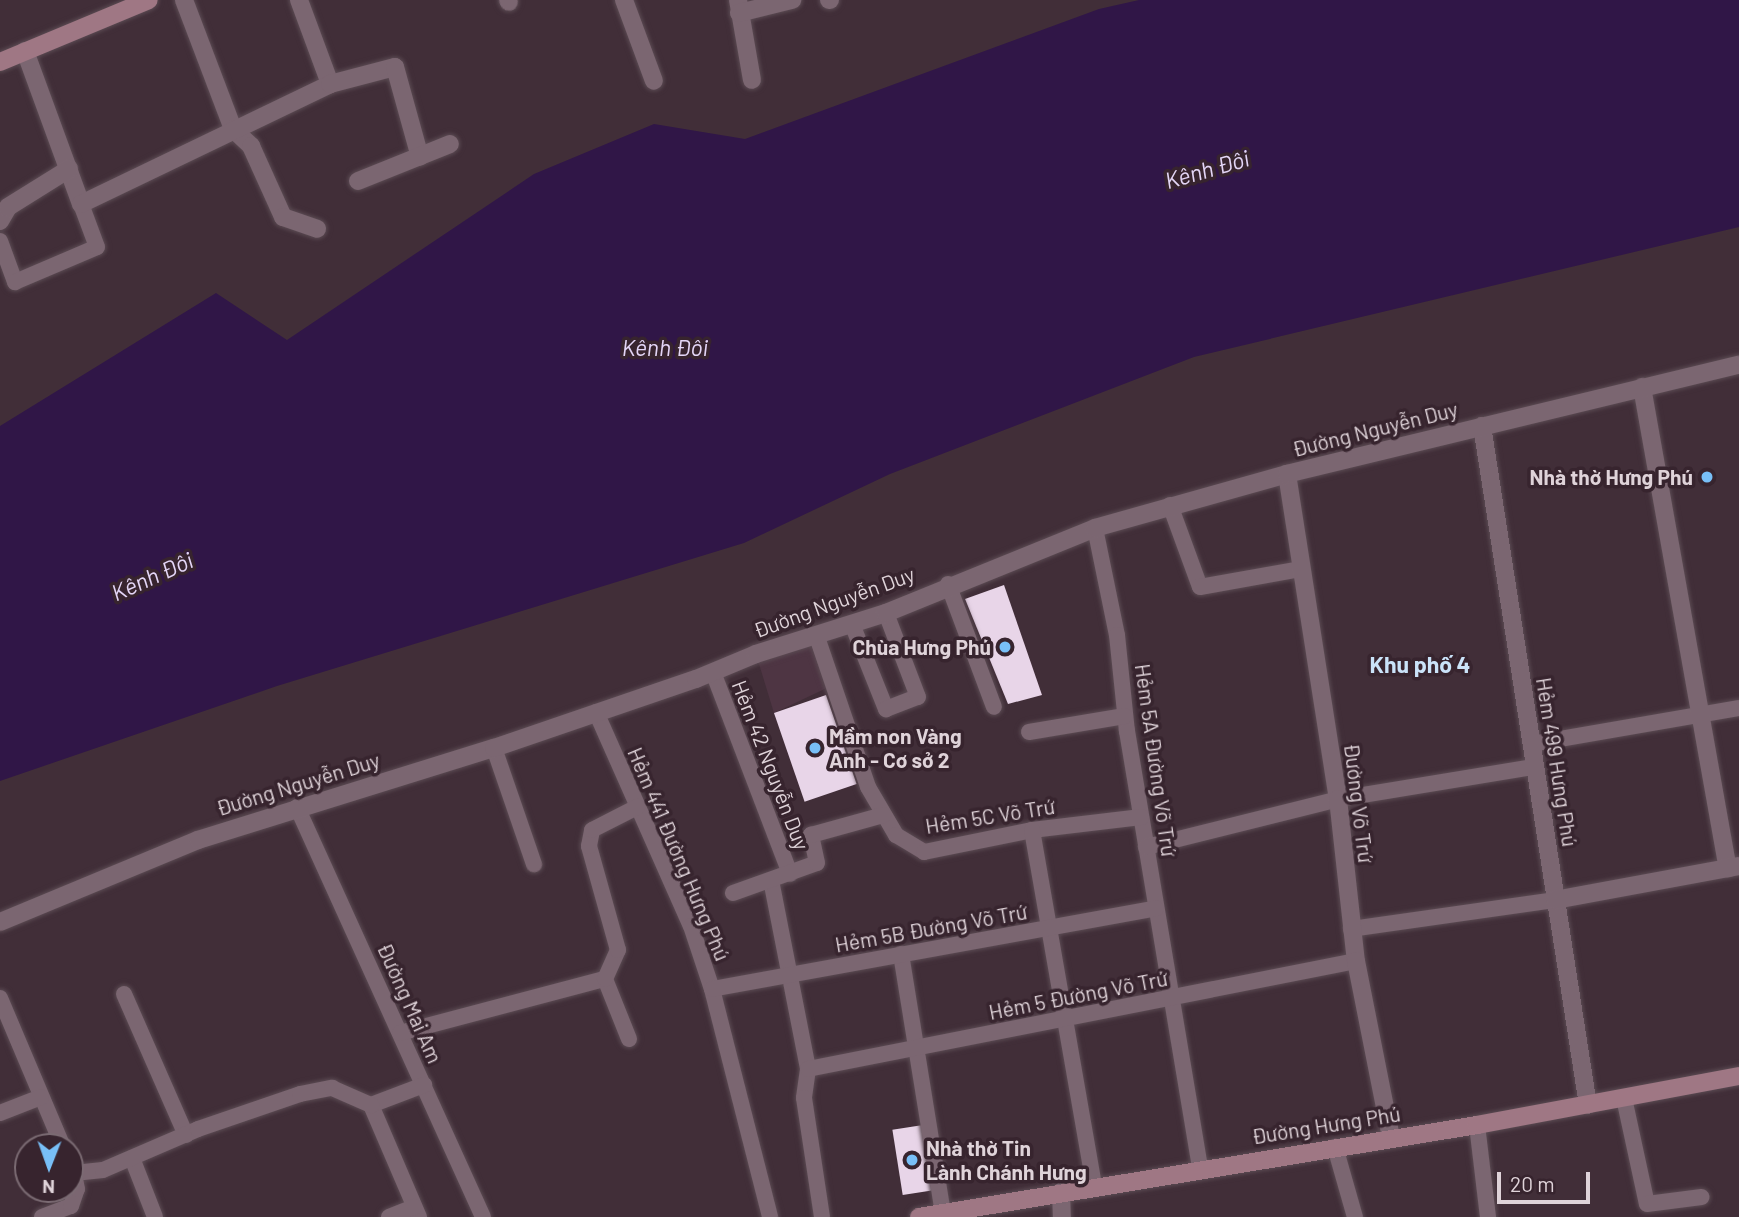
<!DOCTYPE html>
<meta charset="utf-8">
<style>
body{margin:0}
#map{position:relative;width:1739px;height:1217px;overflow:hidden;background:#412e38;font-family:Barlow,sans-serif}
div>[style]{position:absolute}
.built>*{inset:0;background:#4e3543}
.water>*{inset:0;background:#301647}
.building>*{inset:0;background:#e8d5e8;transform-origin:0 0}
.roads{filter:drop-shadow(0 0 2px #5b4b53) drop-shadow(0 0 2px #5b4b53)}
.service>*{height:16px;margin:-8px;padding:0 8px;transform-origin:8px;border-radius:8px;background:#7b6671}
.minor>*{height:18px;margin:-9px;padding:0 9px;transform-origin:9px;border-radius:9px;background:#7b6671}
.tertiary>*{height:18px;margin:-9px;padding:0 9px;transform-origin:9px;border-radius:9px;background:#7b6671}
.secondary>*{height:18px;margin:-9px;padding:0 9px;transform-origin:9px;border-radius:9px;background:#9f7784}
.dots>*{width:19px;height:19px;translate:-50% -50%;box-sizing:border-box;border:4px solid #37242e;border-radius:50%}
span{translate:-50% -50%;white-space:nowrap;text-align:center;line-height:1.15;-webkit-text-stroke:7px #37242e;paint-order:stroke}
.street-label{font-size:21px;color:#dfd3d9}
.poi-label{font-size:21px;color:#dfd3d9;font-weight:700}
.right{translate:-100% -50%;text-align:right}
.left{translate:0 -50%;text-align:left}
.water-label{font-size:23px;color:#e4d6f7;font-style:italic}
.neighbourhood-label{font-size:23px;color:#cae3f9;font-weight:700}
.north{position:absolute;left:14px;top:1133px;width:70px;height:70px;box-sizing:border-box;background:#37242e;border:2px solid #7a6a72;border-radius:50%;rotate:181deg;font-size:19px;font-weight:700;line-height:28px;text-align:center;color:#dfd3d9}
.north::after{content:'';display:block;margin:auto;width:24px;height:32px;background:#78bff7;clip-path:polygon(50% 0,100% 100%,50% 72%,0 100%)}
.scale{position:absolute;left:1497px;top:1172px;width:93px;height:32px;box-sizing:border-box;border:4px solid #dfd3d9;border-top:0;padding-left:9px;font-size:21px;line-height:24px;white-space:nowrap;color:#dfd3d9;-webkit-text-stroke:5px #37242e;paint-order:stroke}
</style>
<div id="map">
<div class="built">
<div style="clip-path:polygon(817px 637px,833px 685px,774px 713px,756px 654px)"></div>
</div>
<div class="water">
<div style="clip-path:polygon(1139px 0,1739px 0,1739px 227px,1194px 357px,890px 474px,744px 543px,277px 686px,0 781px,0 426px,216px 293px,287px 340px,534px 174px,654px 124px,745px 139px,1099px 9px)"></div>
</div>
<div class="building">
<div style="clip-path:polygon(1004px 585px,1042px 695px,1008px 704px,965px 599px)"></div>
<div style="left:826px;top:695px;width:94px;height:55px;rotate:71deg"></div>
<div style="left:923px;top:1125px;width:66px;height:31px;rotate:81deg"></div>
</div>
<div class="roads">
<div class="service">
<div style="left:0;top:241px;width:44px;rotate:69.9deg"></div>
<div style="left:15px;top:282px;width:89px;rotate:-23.1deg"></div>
<div style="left:97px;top:247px;width:46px;rotate:-110.4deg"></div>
<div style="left:1170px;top:505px;width:87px;rotate:69.9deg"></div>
<div style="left:1200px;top:587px;width:103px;rotate:-10.1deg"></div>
<div style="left:1095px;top:528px;width:109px;rotate:78.4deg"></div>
<div style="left:1117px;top:635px;width:97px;rotate:84.1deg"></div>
<div style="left:1127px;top:731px;width:443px;rotate:80.5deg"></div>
<div style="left:948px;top:584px;width:131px;rotate:69.5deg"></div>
<div style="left:852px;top:624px;width:92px;rotate:68.2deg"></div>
<div style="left:886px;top:709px;width:34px;rotate:-21deg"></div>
<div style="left:918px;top:697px;width:90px;rotate:-110.9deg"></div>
<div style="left:817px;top:637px;width:158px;rotate:71.2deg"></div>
<div style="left:868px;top:787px;width:56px;rotate:59.7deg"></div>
<div style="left:896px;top:835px;width:33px;rotate:31deg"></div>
<div style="left:924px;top:852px;width:110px;rotate:-11.5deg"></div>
<div style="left:1032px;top:830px;width:110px;rotate:-6.8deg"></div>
<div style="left:713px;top:672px;width:216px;rotate:69.1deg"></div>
<div style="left:596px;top:712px;width:234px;rotate:66.1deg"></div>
<div style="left:691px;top:926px;width:66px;rotate:71.6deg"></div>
<div style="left:712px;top:989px;width:235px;rotate:75.7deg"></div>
<div style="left:1029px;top:732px;width:97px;rotate:-9.5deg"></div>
<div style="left:1531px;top:744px;width:211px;rotate:-9.8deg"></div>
<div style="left:494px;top:748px;width:123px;rotate:71deg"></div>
<div style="left:297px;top:807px;width:450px;rotate:65.6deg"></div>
<div style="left:1032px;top:830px;width:361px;rotate:80.1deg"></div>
<div style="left:1146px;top:847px;width:198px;rotate:-14deg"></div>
<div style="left:1338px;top:799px;width:198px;rotate:-9.3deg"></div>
<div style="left:771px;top:880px;width:193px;rotate:78.9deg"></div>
<div style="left:808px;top:1069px;width:29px;rotate:98deg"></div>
<div style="left:804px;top:1098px;width:120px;rotate:81.4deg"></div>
<div style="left:733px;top:893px;width:89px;rotate:-19.7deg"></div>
<div style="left:817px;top:863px;width:29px;rotate:-102deg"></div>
<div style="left:811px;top:835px;width:75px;rotate:-15.5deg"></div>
<div style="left:1351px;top:929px;width:206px;rotate:-8.1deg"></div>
<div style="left:901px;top:954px;width:262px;rotate:80.8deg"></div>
<div style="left:712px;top:989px;width:451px;rotate:-10.3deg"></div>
<div style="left:124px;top:994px;width:154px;rotate:66.3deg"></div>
<div style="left:0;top:998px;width:162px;rotate:67.1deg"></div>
<div style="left:400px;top:1033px;width:212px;rotate:-14.8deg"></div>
<div style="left:629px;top:1039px;width:65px;rotate:-111.8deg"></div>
<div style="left:605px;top:979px;width:32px;rotate:-66deg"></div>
<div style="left:618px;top:950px;width:108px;rotate:-105.6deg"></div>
<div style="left:589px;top:846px;width:16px;rotate:-79deg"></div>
<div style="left:592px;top:830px;width:51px;rotate:-27.1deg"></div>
<div style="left:808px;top:1069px;width:559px;rotate:-11.15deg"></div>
<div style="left:1624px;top:1098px;width:108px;rotate:77.8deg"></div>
<div style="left:1647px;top:1204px;width:55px;rotate:-7.3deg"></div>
<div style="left:371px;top:1105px;width:122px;rotate:66.8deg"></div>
<div style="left:371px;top:1105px;width:57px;rotate:-20.7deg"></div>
<div style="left:0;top:1113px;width:44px;rotate:-21.3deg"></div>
<div style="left:1477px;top:1125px;width:93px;rotate:83.2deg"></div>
<div style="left:1335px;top:1147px;width:73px;rotate:74.1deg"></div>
<div style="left:132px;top:1158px;width:63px;rotate:68.7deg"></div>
<div style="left:70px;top:1165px;width:9px;rotate:63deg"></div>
<div style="left:74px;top:1173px;width:29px;rotate:-6deg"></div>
<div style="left:103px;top:1170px;width:103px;rotate:-23.3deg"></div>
<div style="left:198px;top:1129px;width:108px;rotate:-18.9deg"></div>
<div style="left:300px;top:1094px;width:33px;rotate:-11deg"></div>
<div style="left:332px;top:1088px;width:43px;rotate:23.6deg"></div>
<div style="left:42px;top:1217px;width:31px;rotate:-21deg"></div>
<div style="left:71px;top:1206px;width:18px;rotate:-71deg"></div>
<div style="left:77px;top:1189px;width:16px;rotate:-101deg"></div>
<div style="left:389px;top:1217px;width:27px;rotate:-22deg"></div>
</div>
<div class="minor">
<div style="left:184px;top:0;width:138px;rotate:69.2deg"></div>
<div style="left:233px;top:129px;width:25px;rotate:43deg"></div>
<div style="left:251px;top:146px;width:78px;rotate:65.7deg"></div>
<div style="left:283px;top:217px;width:36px;rotate:19deg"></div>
<div style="left:299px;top:0;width:90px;rotate:69.7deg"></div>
<div style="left:508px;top:0;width:2px;rotate:63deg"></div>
<div style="left:624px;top:0;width:86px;rotate:69.7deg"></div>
<div style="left:738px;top:0;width:81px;rotate:80.1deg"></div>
<div style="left:829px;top:0;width:1px"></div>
<div style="left:739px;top:13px;width:55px;rotate:-13.8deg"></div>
<div style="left:25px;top:51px;width:163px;rotate:69.9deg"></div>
<div style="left:81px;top:204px;width:276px;rotate:-25.7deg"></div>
<div style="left:330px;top:84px;width:67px;rotate:-14.7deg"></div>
<div style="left:395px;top:67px;width:93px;rotate:74.5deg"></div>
<div style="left:358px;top:181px;width:99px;rotate:-21.9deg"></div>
<div style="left:0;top:221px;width:16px;rotate:-60deg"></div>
<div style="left:8px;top:207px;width:72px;rotate:-31.9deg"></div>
<div style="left:1642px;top:387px;width:489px;rotate:79.9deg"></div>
<div style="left:1482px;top:426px;width:687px;rotate:81.13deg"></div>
<div style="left:1287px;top:474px;width:329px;rotate:81.1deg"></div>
<div style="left:1338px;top:799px;width:163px;rotate:83.7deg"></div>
<div style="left:1356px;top:961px;width:179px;rotate:78.8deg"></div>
<div style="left:1555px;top:900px;width:187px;rotate:-10.5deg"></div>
<div style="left:1061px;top:1192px;width:25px;rotate:88deg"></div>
</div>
<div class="tertiary">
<div style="left:0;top:922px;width:214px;rotate:-22.5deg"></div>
<div style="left:198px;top:840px;width:310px;rotate:-17.3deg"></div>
<div style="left:494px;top:748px;width:213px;rotate:-18.9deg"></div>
<div style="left:696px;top:679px;width:65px;rotate:-22.6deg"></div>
<div style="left:756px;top:654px;width:136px;rotate:-17.5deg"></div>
<div style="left:886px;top:613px;width:226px;rotate:-22.1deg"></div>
<div style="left:1095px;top:528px;width:199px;rotate:-15.7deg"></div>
<div style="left:1287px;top:474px;width:465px;rotate:-13.6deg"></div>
</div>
<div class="secondary">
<div style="left:0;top:62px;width:161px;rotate:-22.6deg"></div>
<div style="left:919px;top:1217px;width:566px;rotate:-9.36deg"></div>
<div style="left:1477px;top:1125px;width:267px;rotate:-10.6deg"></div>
</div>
</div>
<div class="dots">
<div style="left:1707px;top:477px;background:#78bff7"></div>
<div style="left:1005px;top:647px;background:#78bff7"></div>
<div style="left:815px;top:748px;background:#78bff7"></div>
<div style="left:912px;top:1160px;background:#78bff7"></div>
</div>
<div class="street-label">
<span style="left:1375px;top:429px;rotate:-14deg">Đường Nguyễn Duy</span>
<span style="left:834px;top:602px;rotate:-20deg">Đường Nguyễn Duy</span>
<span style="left:1156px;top:760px;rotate:82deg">Hẻm 5A Đường Võ Trứ</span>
<span style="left:1557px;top:762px;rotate:81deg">Hẻm 499 Hưng Phú</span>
<span style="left:771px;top:765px;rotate:69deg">Hẻm 42 Nguyễn Duy</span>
<span style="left:298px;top:784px;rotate:-17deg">Đường Nguyễn Duy</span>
<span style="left:1359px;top:803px;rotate:83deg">Đường Võ Trứ</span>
<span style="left:990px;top:816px;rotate:-9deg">Hẻm 5C Võ Trứ</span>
<span style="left:679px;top:854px;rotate:67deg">Hẻm 441 Đường Hưng Phú</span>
<span style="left:931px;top:928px;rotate:-10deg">Hẻm 5B Đường Võ Trứ</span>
<span style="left:1078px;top:995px;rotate:-11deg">Hẻm 5 Đường Võ Trứ</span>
<span style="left:410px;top:1003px;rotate:66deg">Đường Mai Am</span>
<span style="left:1326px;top:1125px;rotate:-9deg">Đường Hưng Phú</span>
</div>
<div class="poi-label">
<span class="right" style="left:1693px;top:477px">Nhà thờ Hưng Phú</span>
<span class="right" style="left:991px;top:647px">Chùa Hưng Phú</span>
<span class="left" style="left:829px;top:748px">Mầm non Vàng<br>Anh - Cơ sở 2</span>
<span class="left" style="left:926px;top:1160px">Nhà thờ Tin<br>Lành Chánh Hưng</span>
</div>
<div class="water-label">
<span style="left:1207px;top:169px;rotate:-16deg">Kênh Đôi</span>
<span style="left:665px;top:347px">Kênh Đôi</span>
<span style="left:152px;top:576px;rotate:-24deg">Kênh Đôi</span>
</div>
<div class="neighbourhood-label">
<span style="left:1420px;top:664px">Khu phố 4</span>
</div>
<div class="north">N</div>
<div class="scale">20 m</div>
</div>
